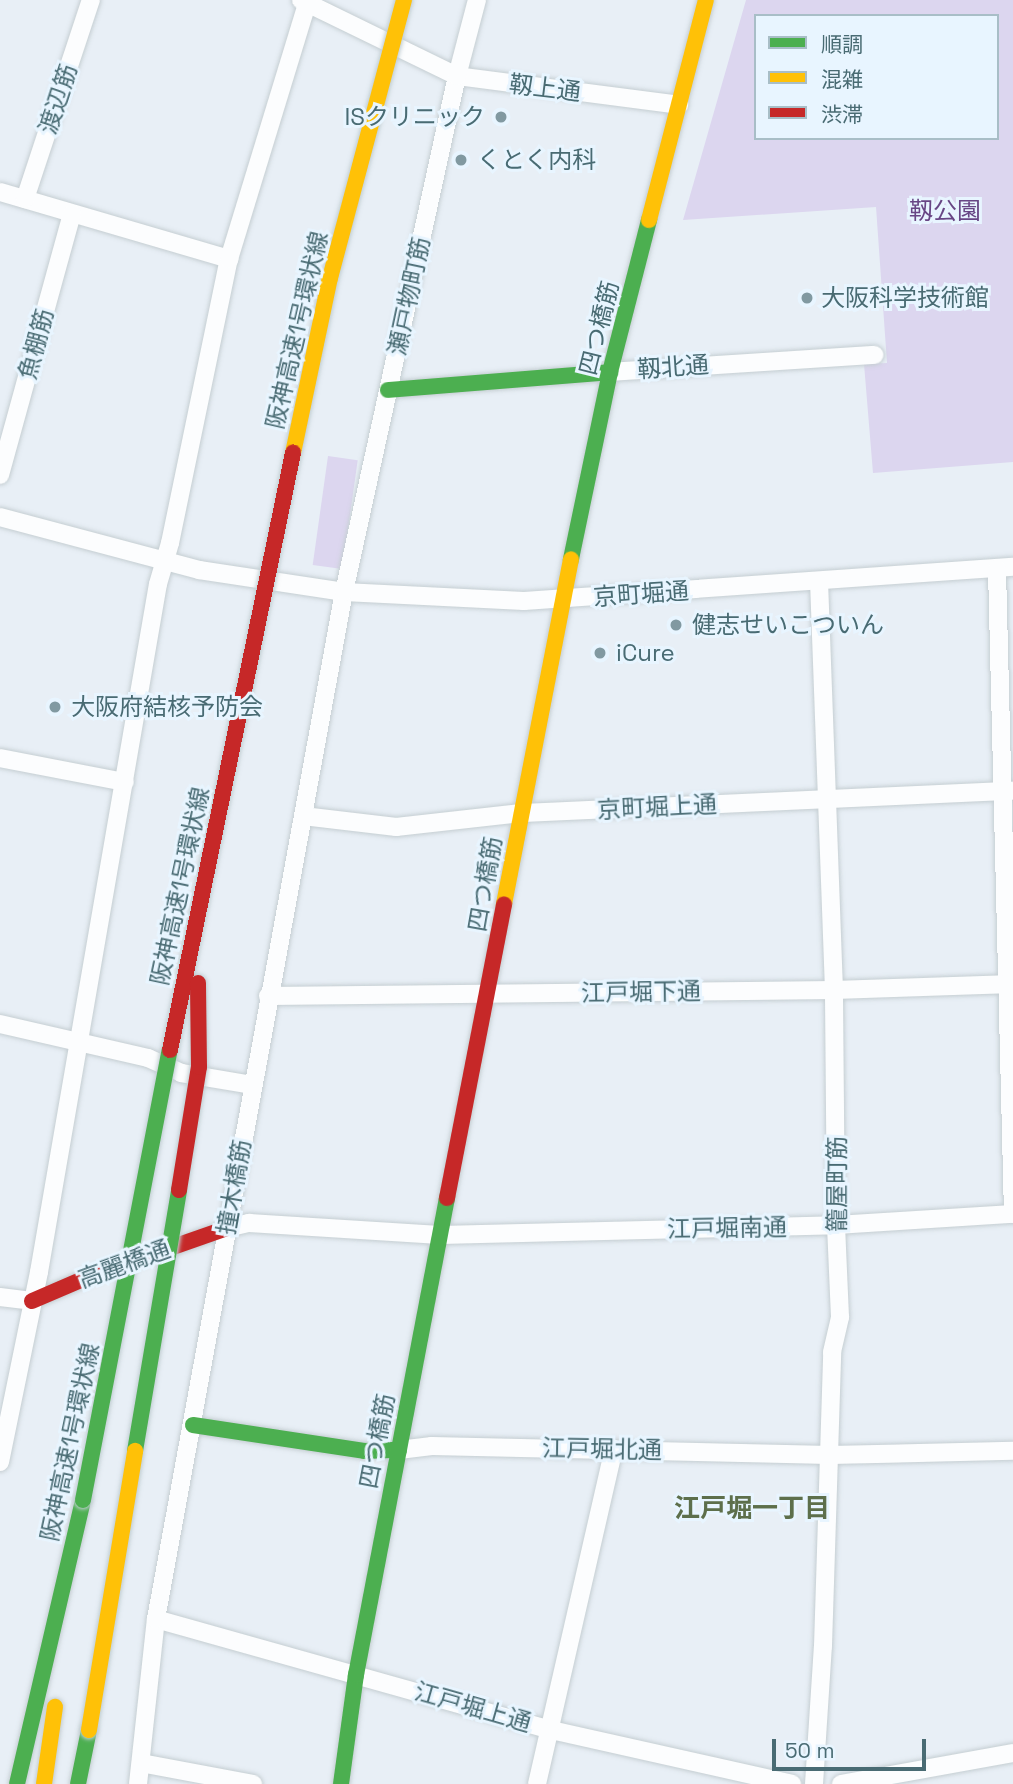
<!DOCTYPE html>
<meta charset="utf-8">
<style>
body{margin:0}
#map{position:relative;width:1013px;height:1784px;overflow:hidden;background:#e8eff6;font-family:"Space Grotesk","Noto Sans JP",sans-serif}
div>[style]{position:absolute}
.green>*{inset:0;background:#dcd6ef;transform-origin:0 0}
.roads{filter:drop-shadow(0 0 2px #c5ced2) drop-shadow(0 0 2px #c5ced2)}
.street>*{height:18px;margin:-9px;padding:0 9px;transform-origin:9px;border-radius:9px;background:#fcfdfe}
.fast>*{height:16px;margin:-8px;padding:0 8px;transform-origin:8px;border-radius:8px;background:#4caf50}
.slow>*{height:16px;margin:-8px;padding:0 8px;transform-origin:8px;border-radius:8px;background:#ffc107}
.jam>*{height:16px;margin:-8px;padding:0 8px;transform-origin:8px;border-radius:8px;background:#c62828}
.bridges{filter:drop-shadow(0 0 2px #c1ced2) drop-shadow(0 0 2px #c1ced2)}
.fast-bridge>*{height:16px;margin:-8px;padding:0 8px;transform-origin:8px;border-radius:8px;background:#4caf50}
.slow-bridge>*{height:16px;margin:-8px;padding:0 8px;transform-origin:8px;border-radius:8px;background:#ffc107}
.jam-bridge>*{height:16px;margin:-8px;padding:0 8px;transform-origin:8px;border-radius:8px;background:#c62828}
.dots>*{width:19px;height:19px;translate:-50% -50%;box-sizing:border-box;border:4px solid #e8f5ff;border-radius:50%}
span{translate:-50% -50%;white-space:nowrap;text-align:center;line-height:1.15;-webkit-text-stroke:6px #e8f5ff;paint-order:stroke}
.street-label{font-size:24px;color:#496b73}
.poi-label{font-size:24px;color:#496b73}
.right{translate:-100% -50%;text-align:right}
.left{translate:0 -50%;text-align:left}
.park-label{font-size:24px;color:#684685}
.neighbourhood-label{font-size:26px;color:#5d6f4b;font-weight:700}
.legend{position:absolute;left:754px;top:14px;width:245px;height:126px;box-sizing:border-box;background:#e8f5ff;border:2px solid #a8bec7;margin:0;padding:9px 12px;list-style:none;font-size:21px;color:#496b73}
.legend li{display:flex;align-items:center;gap:14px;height:35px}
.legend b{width:35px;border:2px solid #a8bec7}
.scale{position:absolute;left:772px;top:1739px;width:154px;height:32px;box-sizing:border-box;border:4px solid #496b73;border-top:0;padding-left:9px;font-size:21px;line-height:24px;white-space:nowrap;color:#496b73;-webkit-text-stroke:5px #e8f5ff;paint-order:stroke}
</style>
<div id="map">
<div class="green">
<div style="clip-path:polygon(evenodd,746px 0,1013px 0,1013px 462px,873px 473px,864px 364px,887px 363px,876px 207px,683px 220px,746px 0,756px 16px,997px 16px,997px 138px,756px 138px,756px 16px)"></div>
<div style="left:328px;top:456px;width:30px;height:110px;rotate:8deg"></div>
</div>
<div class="roads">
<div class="street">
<div style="left:301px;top:0;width:174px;rotate:26deg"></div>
<div style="left:457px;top:76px;width:224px;rotate:7.4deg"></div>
<div style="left:0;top:192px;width:239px;rotate:16.3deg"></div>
<div style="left:25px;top:199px;width:210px;rotate:-71.7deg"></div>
<div style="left:610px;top:372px;width:265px;rotate:-3.7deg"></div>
<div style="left:0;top:475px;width:271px;rotate:-74.6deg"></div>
<div style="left:0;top:517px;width:206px;rotate:14.9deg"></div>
<div style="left:199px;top:570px;width:147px;rotate:8.6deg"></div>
<div style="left:344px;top:592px;width:180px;rotate:2.9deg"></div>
<div style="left:524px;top:601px;width:490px;rotate:-4deg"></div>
<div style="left:997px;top:569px;width:645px;rotate:88.58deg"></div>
<div style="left:0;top:758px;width:127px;rotate:10.9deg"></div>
<div style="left:303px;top:816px;width:94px;rotate:6.7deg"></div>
<div style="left:396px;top:827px;width:126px;rotate:-6.4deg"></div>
<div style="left:521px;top:813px;width:492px;rotate:-2.6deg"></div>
<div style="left:268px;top:996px;width:566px;rotate:-0.61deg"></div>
<div style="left:834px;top:990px;width:179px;rotate:-1.9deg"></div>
<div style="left:0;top:1024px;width:152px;rotate:12.9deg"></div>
<div style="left:148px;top:1058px;width:36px;rotate:24deg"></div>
<div style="left:181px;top:1073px;width:73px;rotate:9.5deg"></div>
<div style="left:227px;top:1228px;width:23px;rotate:-13deg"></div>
<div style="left:249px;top:1223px;width:191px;rotate:3.6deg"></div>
<div style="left:440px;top:1235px;width:396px;rotate:-1.4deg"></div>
<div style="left:836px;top:1225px;width:177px;rotate:-3.6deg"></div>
<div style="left:0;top:1297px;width:32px;rotate:7deg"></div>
<div style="left:399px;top:1450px;width:33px;rotate:-7deg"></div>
<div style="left:432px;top:1446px;width:398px;rotate:1.3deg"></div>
<div style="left:830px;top:1455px;width:183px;rotate:-1.3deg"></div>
<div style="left:0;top:1462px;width:194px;rotate:-78.4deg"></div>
<div style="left:39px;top:1272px;width:698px;rotate:-80.19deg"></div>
<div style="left:158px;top:584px;width:43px;rotate:-73.7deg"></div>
<div style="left:170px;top:543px;width:290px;rotate:-78.3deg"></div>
<div style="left:229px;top:259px;width:271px;rotate:-73deg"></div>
<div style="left:156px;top:1619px;width:410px;rotate:15.7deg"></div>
<div style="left:551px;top:1730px;width:247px;rotate:12.6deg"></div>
<div style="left:141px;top:1763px;width:114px;rotate:10.6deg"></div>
<div style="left:138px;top:1784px;width:166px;rotate:-83.8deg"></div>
<div style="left:156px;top:1619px;width:1044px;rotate:-79.63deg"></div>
<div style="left:344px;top:592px;width:528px;rotate:-77.65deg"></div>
<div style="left:457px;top:76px;width:79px;rotate:-75.3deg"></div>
<div style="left:537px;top:1784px;width:344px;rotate:-77.1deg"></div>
<div style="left:814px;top:1784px;width:138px;rotate:-86.3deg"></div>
<div style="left:823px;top:1646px;width:294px;rotate:-88.2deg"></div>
<div style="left:832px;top:1352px;width:36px;rotate:-77deg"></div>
<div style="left:840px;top:1317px;width:92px;rotate:-92.5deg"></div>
<div style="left:836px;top:1225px;width:235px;rotate:-90.5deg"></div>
<div style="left:834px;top:990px;width:408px;rotate:-92.1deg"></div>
<div style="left:841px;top:1784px;width:175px;rotate:-10.2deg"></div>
</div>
<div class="fast">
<div style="left:388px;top:390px;width:223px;rotate:-4.6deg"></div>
<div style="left:571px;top:559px;width:191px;rotate:-78.2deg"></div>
<div style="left:610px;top:372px;width:157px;rotate:-75.6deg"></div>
<div style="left:193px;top:1425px;width:173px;rotate:8.6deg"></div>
<div style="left:364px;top:1451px;width:35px;rotate:-2deg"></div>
<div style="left:17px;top:1784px;width:292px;rotate:-76.9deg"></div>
<div style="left:78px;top:1784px;width:55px;rotate:-78.5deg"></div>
<div style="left:341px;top:1784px;width:110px;rotate:-82.2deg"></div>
<div style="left:356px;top:1675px;width:486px;rotate:-79.2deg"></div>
</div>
<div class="slow">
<div style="left:649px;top:220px;width:227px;rotate:-75.5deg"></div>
<div style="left:504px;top:904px;width:351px;rotate:-79deg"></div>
<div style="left:44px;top:1784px;width:78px;rotate:-81.9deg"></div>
</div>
<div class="jam">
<div style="left:447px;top:1198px;width:299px;rotate:-79deg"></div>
<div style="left:32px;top:1301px;width:63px;rotate:-23.3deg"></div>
<div style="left:90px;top:1276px;width:145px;rotate:-19.3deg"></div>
</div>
</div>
<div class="bridges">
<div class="fast-bridge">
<div style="left:135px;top:1451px;width:265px;rotate:-80.4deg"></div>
<div style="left:83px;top:1500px;width:458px;rotate:-79.1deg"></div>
</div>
<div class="slow-bridge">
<div style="left:293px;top:453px;width:179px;rotate:-78.1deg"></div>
<div style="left:330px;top:278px;width:288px;rotate:-75.1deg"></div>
<div style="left:89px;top:1730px;width:283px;rotate:-80.6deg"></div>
</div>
<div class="jam-bridge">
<div style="left:170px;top:1050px;width:610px;rotate:-78.36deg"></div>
<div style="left:179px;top:1190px;width:125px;rotate:-80.8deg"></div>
<div style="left:199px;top:1067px;width:84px;rotate:-90.7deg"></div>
</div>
</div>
<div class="dots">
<div style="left:501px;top:117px;background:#8199a1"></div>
<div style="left:461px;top:160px;background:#8199a1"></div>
<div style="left:807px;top:298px;background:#8199a1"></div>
<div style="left:676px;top:625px;background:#8199a1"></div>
<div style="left:600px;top:653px;background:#8199a1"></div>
<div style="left:55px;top:707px;background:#8199a1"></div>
</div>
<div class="street-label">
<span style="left:545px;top:88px;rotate:7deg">靱上通</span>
<span style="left:58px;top:99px;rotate:-72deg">渡辺筋</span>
<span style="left:409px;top:296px;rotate:-78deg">瀬戸物町筋</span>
<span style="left:599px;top:328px;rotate:-76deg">四つ橋筋</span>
<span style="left:297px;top:330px;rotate:-77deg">阪神高速1号環状線</span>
<span style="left:36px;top:344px;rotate:-75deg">魚棚筋</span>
<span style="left:673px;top:367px;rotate:-4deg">靱北通</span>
<span style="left:641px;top:594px;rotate:-4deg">京町堀通</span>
<span style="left:657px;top:807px;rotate:-3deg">京町堀上通</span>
<span style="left:485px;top:884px;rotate:-80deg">四つ橋筋</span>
<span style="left:180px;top:886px;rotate:-78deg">阪神高速1号環状線</span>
<span style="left:641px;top:992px;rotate:-1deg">江戸堀下通</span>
<span style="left:837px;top:1184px;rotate:-90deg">籠屋町筋</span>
<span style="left:234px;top:1187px;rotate:-80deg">撞木橋筋</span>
<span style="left:727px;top:1228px;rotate:-1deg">江戸堀南通</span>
<span style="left:124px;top:1264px;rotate:-20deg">高麗橋通</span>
<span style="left:377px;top:1441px;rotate:-79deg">四つ橋筋</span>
<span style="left:70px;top:1442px;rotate:-78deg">阪神高速1号環状線</span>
<span style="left:602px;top:1449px;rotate:1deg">江戸堀北通</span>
<span style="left:473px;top:1707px;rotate:16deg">江戸堀上通</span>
</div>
<div class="poi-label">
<span class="right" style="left:485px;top:117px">ISクリニック</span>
<span class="left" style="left:477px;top:160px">くとく内科</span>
<span class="left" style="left:821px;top:298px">大阪科学技術館</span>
<span class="left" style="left:692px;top:625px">健志せいこついん</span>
<span class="left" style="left:616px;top:653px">iCure</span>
<span class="left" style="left:71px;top:707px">大阪府結核予防会</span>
</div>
<div class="park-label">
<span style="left:945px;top:211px">靱公園</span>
</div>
<div class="neighbourhood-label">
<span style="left:752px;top:1509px">江戸堀一丁目</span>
</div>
<ul class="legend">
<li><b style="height:9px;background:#4caf50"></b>順調</li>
<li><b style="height:9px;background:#ffc107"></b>混雑</li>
<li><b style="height:9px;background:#c62828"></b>渋滞</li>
</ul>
<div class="scale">50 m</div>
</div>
